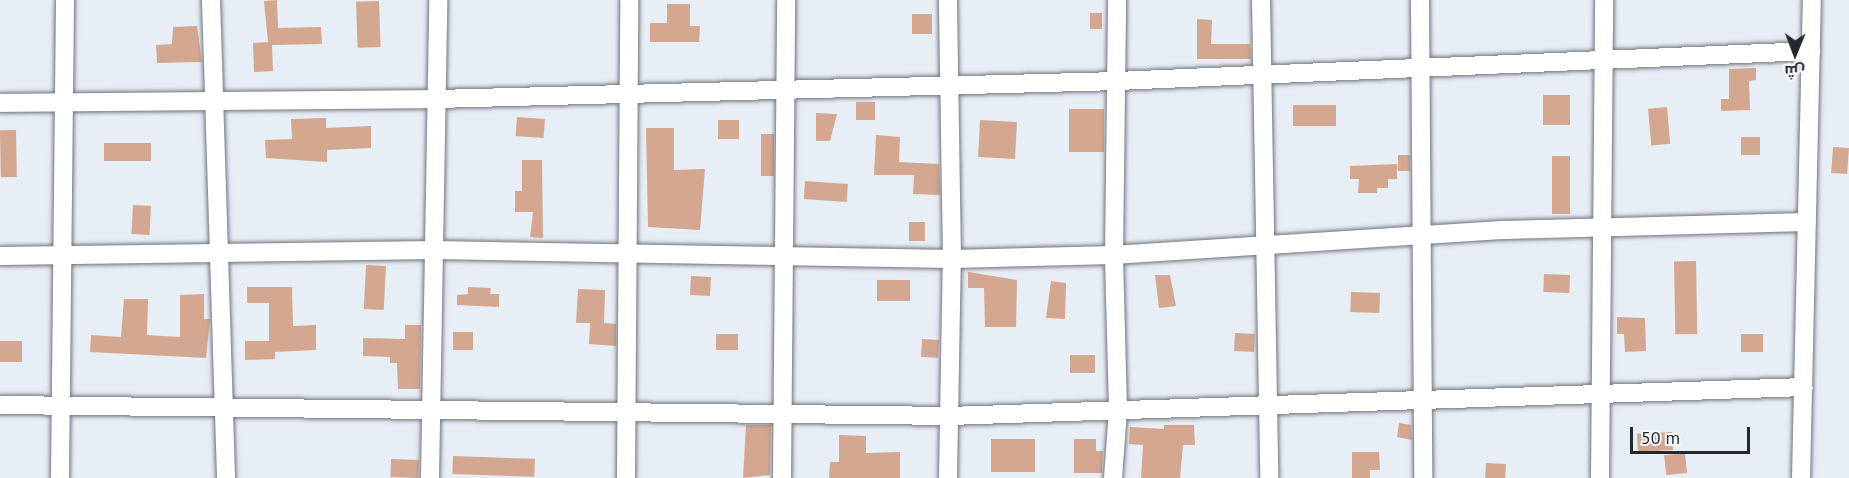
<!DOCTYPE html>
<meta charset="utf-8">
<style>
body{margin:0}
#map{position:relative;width:1849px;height:478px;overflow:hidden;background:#e8eef6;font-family:"PT Sans",Cairo,sans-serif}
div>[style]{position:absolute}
.building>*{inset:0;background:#d4a790;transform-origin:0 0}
.roads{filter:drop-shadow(0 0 2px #70747c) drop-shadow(0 0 2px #70747c)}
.street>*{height:18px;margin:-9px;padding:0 9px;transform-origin:9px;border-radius:9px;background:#fff}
span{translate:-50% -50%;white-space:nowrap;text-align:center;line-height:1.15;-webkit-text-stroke:4.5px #f9fbfe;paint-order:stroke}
.north{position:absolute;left:1765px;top:24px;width:60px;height:60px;-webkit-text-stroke:4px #f9fbfe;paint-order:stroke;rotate:181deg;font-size:16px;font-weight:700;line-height:24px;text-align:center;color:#25272a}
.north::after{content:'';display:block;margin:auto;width:21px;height:27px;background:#25272a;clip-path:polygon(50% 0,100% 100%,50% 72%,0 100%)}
.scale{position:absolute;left:1630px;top:427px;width:120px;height:27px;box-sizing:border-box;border:3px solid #25272a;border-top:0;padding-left:8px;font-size:18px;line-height:21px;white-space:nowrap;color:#25272a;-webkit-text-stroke:4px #f9fbfe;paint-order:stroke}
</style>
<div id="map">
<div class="building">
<div style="clip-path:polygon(277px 0,278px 28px,321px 27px,322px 44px,272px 45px,273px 71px,254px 72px,253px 43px,268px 42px,264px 1px)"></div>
<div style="left:379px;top:1px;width:46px;height:23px;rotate:88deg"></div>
<div style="clip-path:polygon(667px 4px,690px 4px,690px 26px,700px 26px,699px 42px,650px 42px,650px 23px,667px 23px)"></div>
<div style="left:1090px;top:13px;width:12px;height:16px"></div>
<div style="left:912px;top:14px;width:20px;height:20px"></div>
<div style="clip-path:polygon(1197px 19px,1212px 20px,1211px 44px,1250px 44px,1251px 59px,1197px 59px)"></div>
<div style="clip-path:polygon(197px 26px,202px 62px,157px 63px,156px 45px,172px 44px,173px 27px)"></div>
<div style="clip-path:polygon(1756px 68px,1756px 80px,1749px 81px,1750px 110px,1721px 111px,1721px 99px,1729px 99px,1729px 69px)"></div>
<div style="left:1543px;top:95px;width:27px;height:30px"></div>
<div style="left:875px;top:102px;width:18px;height:19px;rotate:90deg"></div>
<div style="left:1293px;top:105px;width:43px;height:21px"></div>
<div style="left:1667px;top:107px;width:37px;height:19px;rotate:85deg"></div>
<div style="left:1069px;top:109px;width:35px;height:43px"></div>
<div style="clip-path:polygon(816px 113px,837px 114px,830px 141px,816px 141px)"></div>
<div style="left:517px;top:117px;width:28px;height:19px;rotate:4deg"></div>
<div style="clip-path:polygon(326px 118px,326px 128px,371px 126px,371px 148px,327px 150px,327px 162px,266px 158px,265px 140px,292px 139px,291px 119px)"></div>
<div style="left:718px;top:120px;width:21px;height:19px"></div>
<div style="left:980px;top:120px;width:37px;height:37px;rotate:3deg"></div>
<div style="clip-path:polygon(646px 128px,674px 128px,674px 170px,705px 169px,700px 230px,648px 227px)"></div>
<div style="left:16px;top:130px;width:47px;height:16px;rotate:89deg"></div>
<div style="left:761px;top:134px;width:13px;height:42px"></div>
<div style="clip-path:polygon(876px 135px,900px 137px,899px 162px,939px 164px,940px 195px,913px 194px,914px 175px,874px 175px)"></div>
<div style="left:1741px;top:137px;width:19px;height:18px"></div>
<div style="left:151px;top:143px;width:18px;height:47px;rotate:90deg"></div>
<div style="left:1833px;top:147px;width:16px;height:26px;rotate:4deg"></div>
<div style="left:1398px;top:155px;width:12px;height:16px"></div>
<div style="left:1552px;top:156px;width:18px;height:58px"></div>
<div style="clip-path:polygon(522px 160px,542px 160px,543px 238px,530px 237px,533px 212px,515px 212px,515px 191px,522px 191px)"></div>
<div style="clip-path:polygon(1397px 164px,1397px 179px,1388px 179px,1388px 188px,1377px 188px,1377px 193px,1358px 193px,1359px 179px,1350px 179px,1350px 166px)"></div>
<div style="left:805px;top:181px;width:43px;height:18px;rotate:4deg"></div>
<div style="left:133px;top:205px;width:18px;height:29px;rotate:3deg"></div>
<div style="left:909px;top:222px;width:16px;height:19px"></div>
<div style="left:1696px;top:261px;width:73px;height:22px;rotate:89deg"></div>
<div style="left:386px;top:266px;width:44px;height:20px;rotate:93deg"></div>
<div style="clip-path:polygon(968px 272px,1017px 280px,1016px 327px,985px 327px,984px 288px,968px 288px)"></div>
<div style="left:1544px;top:274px;width:26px;height:18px;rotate:2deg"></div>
<div style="clip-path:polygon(1155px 275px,1170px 275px,1176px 306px,1159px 308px)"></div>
<div style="left:691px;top:276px;width:20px;height:19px;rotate:3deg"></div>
<div style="left:877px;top:280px;width:33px;height:21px"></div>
<div style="clip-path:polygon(1051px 281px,1066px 283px,1065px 319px,1046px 318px)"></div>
<div style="clip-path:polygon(247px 287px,292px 287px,293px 326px,316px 325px,316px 350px,275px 352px,275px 359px,245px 360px,245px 341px,269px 341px,269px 303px,247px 303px)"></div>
<div style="clip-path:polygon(468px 287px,491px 288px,490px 294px,499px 294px,499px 307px,457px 305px,457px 295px,468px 294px)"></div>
<div style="clip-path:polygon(578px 289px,605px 290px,604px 323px,616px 324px,616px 346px,589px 344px,590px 323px,576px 323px)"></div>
<div style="left:1351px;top:292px;width:29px;height:20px;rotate:2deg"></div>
<div style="clip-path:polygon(204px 294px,204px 319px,210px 319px,206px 358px,90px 352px,91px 335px,121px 337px,124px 299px,148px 299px,147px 335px,180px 337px,180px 295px)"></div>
<div style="clip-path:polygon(1617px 317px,1645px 318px,1646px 351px,1625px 352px,1624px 334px,1617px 334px)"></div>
<div style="clip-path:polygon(405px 325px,421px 325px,420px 389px,398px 389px,397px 363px,390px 363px,390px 357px,363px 356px,363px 338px,405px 339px)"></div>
<div style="left:453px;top:332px;width:20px;height:18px"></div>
<div style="left:1235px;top:333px;width:20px;height:18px;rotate:3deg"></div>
<div style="left:738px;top:334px;width:16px;height:22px;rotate:90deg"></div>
<div style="left:1741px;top:334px;width:22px;height:18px"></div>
<div style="left:922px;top:339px;width:17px;height:18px;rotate:3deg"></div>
<div style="left:22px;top:341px;width:21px;height:22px;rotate:90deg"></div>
<div style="left:1070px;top:355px;width:25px;height:18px"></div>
<div style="clip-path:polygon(1399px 423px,1411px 425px,1412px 440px,1397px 437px)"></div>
<div style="clip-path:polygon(746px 425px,771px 425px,770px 475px,743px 478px)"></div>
<div style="clip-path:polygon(1164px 425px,1194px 425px,1195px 445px,1183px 445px,1180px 478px,1141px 478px,1143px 445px,1129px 444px,1130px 427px,1164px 429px)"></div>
<div style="left:1672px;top:432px;width:18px;height:35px;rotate:87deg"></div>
<div style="clip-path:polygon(839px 435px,866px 436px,866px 453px,900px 452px,900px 478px,829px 478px,830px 462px,839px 462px)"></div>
<div style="left:1035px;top:439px;width:33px;height:44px;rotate:90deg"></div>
<div style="clip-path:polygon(1074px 439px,1096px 439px,1096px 451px,1103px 451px,1102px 473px,1074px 473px)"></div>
<div style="clip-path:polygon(1352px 452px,1379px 452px,1380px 470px,1370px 470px,1370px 478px,1352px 478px)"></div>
<div style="left:1685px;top:453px;width:20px;height:21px;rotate:84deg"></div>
<div style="left:453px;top:456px;width:82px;height:18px;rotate:2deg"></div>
<div style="left:391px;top:459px;width:28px;height:18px;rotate:2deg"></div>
<div style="left:1486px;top:463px;width:20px;height:15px;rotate:3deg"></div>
</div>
<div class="roads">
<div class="street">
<div style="left:211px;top:0;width:478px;rotate:88.2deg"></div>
<div style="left:1261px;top:0;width:478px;rotate:89deg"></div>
<div style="left:1420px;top:0;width:478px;rotate:89.6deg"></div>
<div style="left:0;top:103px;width:436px;rotate:-0.5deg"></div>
<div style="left:436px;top:99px;width:681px;rotate:-1.51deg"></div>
<div style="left:1117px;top:81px;width:695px;rotate:-2.48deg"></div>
<div style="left:0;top:256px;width:435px;rotate:-0.8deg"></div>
<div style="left:435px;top:250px;width:517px;rotate:1deg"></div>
<div style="left:952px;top:259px;width:162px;rotate:-1.4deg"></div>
<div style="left:1114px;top:255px;width:391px;rotate:-3.7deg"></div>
<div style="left:1504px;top:230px;width:303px;rotate:-1.5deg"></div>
<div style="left:0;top:405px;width:949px;rotate:0.66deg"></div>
<div style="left:949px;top:416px;width:855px;rotate:-1.94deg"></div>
<div style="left:60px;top:478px;width:478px;rotate:-89.4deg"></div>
<div style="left:430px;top:478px;width:478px;rotate:-89deg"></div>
<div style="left:626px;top:478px;width:478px;rotate:-89.6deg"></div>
<div style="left:782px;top:478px;width:478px;rotate:-89.5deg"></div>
<div style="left:948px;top:478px;width:219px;rotate:-89deg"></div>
<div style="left:952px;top:259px;width:259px;rotate:-90.9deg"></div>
<div style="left:1113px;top:478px;width:68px;rotate:-85.8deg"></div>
<div style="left:1118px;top:410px;width:155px;rotate:-91.5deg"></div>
<div style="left:1114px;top:255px;width:255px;rotate:-89.3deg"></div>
<div style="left:1600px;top:478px;width:478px;rotate:-89.5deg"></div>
<div style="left:1801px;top:478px;width:478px;rotate:-88.7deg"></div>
</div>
</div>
<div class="north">ش</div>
<div class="scale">50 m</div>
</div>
